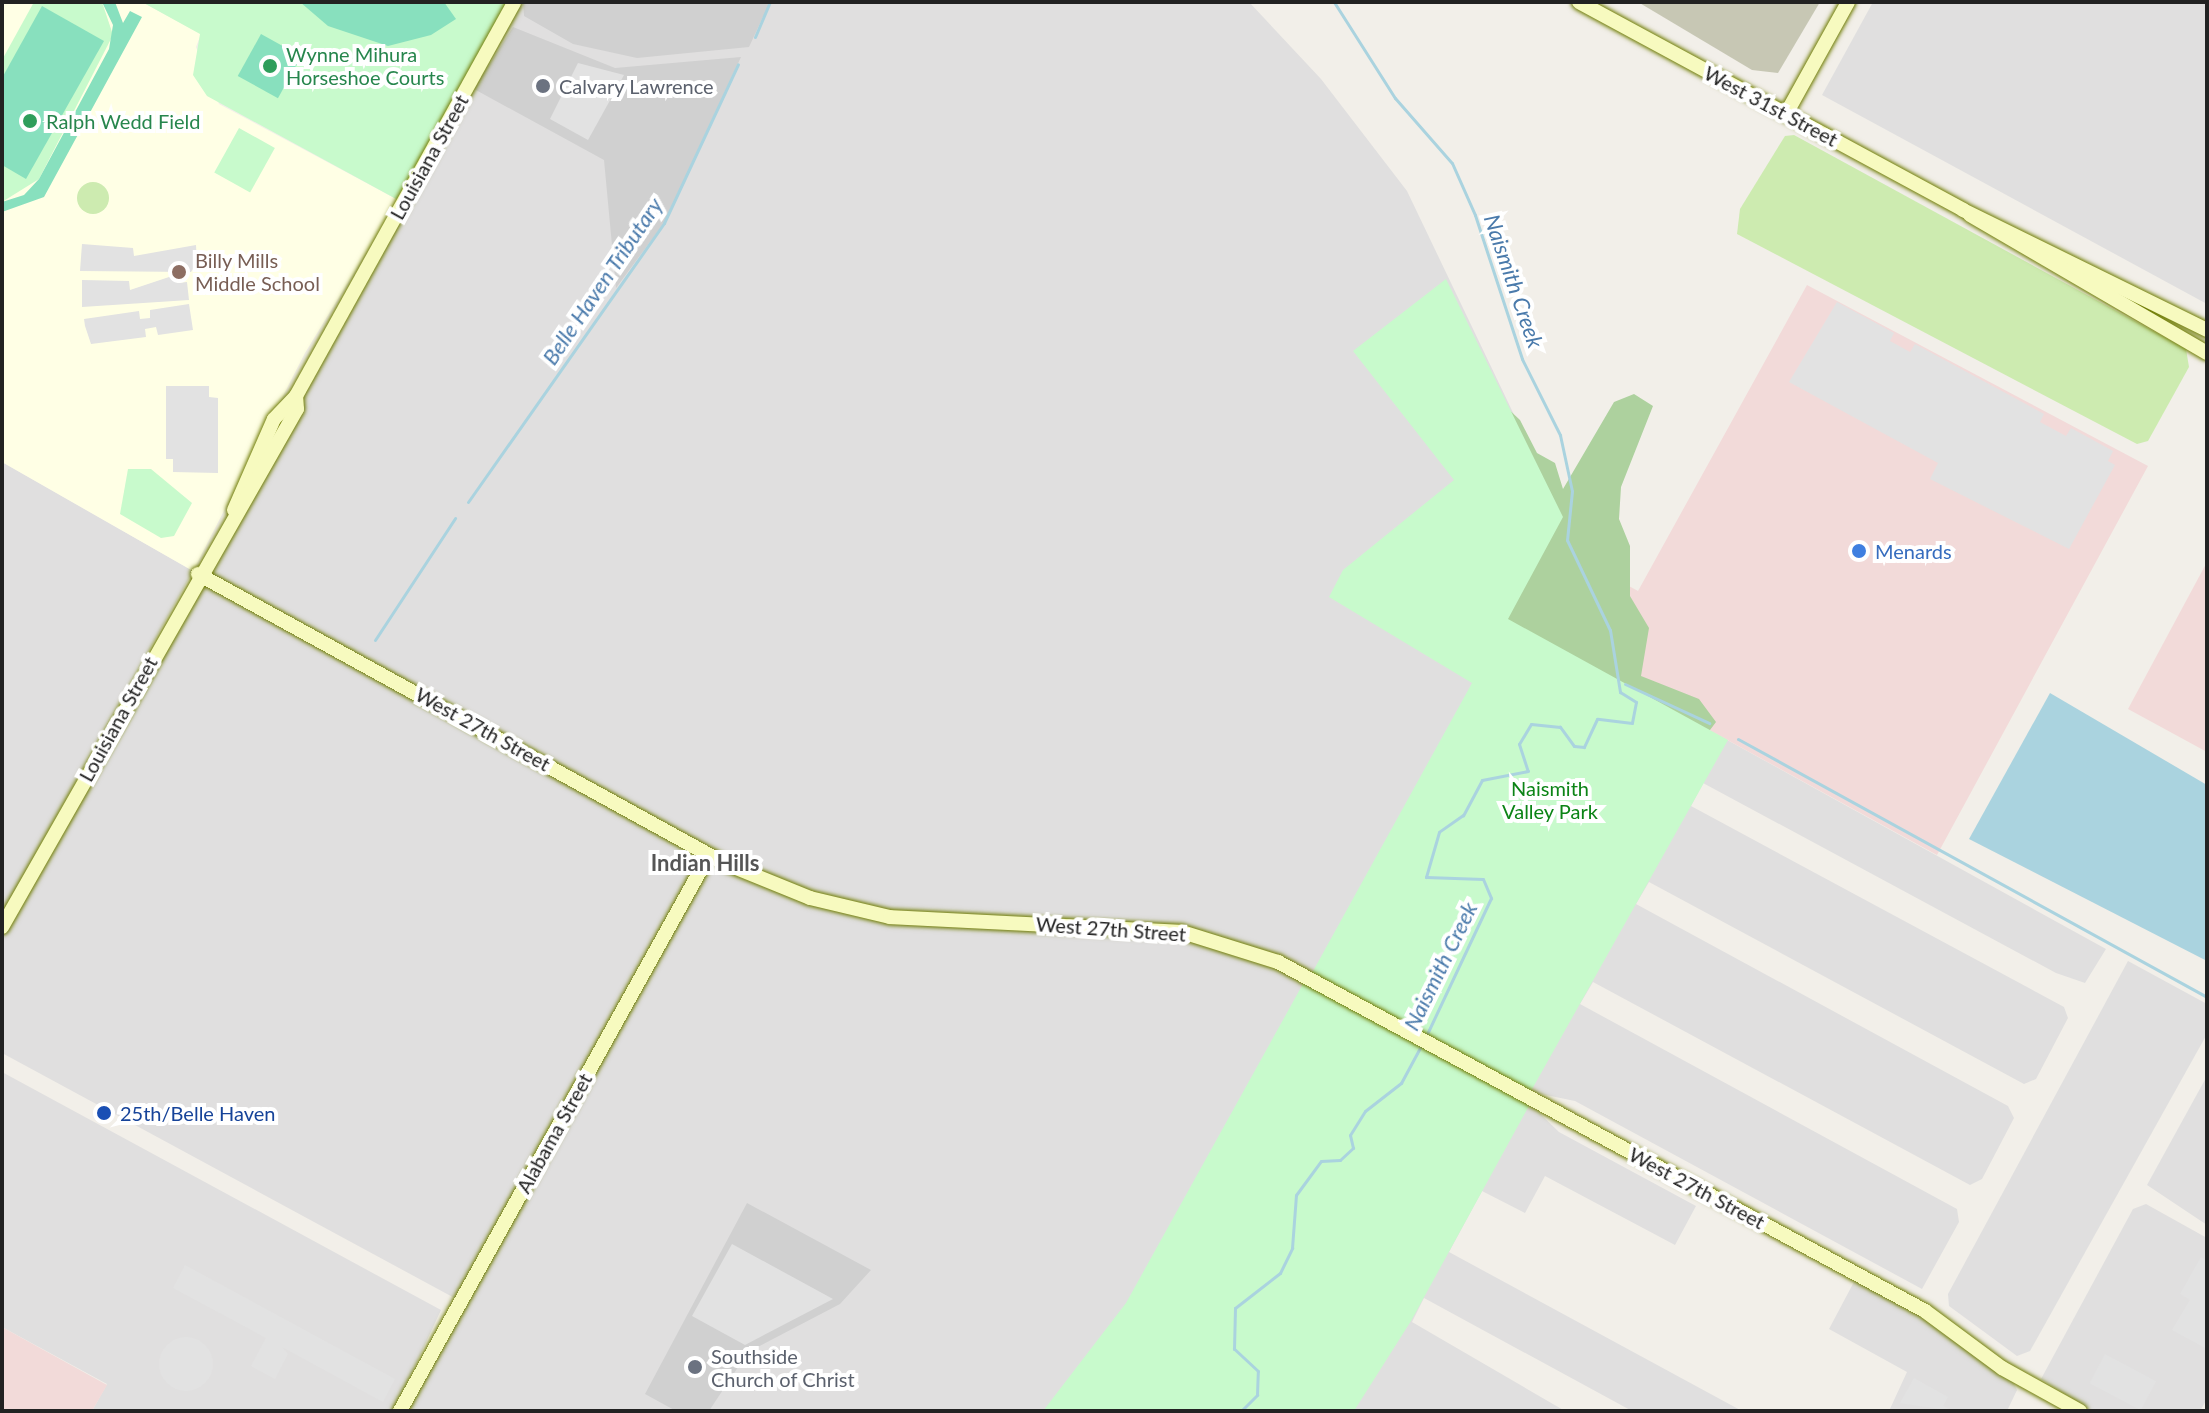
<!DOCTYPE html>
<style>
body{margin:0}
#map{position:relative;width:2209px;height:1413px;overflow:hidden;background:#f2efe9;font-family:Lato,sans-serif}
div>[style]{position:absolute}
.residential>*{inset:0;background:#e0dfdf}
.commercial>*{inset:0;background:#f2dad9}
.education>*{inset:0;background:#ffffe5}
.religious>*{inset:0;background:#d0d0d0}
.construction>*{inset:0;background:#c7c7b4}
.grass>*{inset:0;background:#cdebb0}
.round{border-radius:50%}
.forest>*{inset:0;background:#add19e}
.park>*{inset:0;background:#c8facc;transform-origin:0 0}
.pitch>*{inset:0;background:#88e0be;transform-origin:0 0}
.parking>*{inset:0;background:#e2e2e2;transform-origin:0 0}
.water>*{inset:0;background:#aad3df}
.stream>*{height:3px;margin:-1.5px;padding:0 1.5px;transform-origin:1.5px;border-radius:1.5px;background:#aad3df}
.roads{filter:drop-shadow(0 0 2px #707d05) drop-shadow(0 0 2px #707d05)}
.secondary>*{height:14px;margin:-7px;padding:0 7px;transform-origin:7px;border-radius:7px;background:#f7fabf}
.dots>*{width:22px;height:22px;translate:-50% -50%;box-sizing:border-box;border:4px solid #fff;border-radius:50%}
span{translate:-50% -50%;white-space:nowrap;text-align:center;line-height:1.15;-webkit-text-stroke:8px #fff;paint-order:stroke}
.leisure-label{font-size:20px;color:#27864d}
.left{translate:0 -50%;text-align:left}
.worship-label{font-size:20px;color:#5b616d}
.street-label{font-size:20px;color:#222}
.education-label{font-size:20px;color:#785e54}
.shop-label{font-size:20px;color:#366cbe}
.park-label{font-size:20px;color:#0c8416}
.transit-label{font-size:20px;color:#164399}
.water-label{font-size:22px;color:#4a7aab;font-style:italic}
.neighbourhood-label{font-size:22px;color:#555;font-weight:700}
.frame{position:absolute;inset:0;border:4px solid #222;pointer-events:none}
</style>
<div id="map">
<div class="residential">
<div style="clip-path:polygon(514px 2px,1249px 2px,1321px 79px,1407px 191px,1563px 517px,1508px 619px,2106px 949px,2085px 983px,2056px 973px,1703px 783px,1691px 806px,2064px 1007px,2068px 1018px,2036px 1079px,2024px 1084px,1649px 882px,1636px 904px,2008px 1106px,2014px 1118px,1982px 1179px,1970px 1185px,1593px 982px,1580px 1004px,1957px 1209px,1959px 1222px,1922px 1289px,1575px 1101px,1531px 1092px,1530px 1104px,1559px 1132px,1696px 1206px,1675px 1245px,1545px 1176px,1525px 1213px,1482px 1191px,1449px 1252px,1742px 1411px,1632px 1411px,1424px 1298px,1412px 1322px,1565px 1411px,400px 1411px,460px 1301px,2px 1053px,2px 927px)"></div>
<div style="clip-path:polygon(1873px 2px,2207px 2px,2207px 304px,1822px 95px)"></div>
<div style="clip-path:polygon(2px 462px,193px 571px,2px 914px)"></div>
<div style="clip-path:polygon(2128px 961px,2207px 1004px,2207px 1034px,2030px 1351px,2017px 1356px,1949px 1306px,1948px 1294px)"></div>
<div style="clip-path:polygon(2px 1072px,441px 1310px,394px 1411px,92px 1411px,107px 1384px,2px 1327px)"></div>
<div style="clip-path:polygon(2207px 1076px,2207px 1225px,2147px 1185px)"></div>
<div style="clip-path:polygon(2146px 1204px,2207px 1238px,2207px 1399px,2200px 1411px,2092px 1411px,2041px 1379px,2133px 1209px)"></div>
<div style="clip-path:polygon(1855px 1280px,1932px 1323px,2013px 1382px,2017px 1390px,2007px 1411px,1889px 1411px,1907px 1372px,1829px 1329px)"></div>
</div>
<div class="commercial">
<div style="clip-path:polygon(1807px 285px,2148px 466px,1937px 855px,1507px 619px,1549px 542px,1638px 591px)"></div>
<div style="clip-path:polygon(2207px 562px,2207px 752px,2128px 709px)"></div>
<div style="clip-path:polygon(2px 1327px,107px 1385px,92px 1411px,2px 1411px)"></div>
</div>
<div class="education">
<div style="clip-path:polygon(2px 2px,142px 2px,201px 34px,196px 47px,219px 104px,398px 200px,305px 353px,193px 571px,2px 462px)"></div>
</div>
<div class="religious">
<div style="clip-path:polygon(523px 2px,770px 2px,749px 47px,637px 58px,573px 44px,524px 16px)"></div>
<div style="clip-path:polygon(513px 27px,615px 68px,741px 57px,664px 223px,616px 288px,604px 160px,474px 89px)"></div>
<div style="clip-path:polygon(747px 1203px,871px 1270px,840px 1304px,748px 1352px,709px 1411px,676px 1411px,645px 1394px)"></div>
</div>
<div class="construction">
<div style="clip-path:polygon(1638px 2px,1820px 2px,1778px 73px,1752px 70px)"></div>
</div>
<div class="grass">
<div style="clip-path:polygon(1794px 135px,2186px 349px,2189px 367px,2148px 441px,2137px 444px,1737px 234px,1740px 209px,1785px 136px)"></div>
<div class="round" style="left:77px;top:182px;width:32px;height:32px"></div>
</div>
<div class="forest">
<div style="clip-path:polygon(1487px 389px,1520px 420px,1537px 453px,1555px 463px,1563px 489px,1614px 402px,1634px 394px,1653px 406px,1621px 487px,1619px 519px,1630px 546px,1630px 596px,1649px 628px,1641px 676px,1699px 699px,1716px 722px,1707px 734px,1508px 660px)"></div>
</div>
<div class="park">
<div style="clip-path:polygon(34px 2px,102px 2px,113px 35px,39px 179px,2px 202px,2px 60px)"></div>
<div style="clip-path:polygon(142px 2px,507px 2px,398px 200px,207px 96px,193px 75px,200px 34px)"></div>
<div style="left:239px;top:128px;width:41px;height:51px;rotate:29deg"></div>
<div style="clip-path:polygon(1446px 279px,1563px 517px,1508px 619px,1728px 740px,1531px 1091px,1312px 973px,1472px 683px,1329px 597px,1343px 570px,1454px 480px,1353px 351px)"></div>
<div style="clip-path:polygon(128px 469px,151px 469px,192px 503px,174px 536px,161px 538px,120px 514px)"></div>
<div style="clip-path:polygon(1304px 982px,1530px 1104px,1411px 1321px,1354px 1411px,1043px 1411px,1126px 1303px)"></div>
</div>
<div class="pitch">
<div style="clip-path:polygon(102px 2px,115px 2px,123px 23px,130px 11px,142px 17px,44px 197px,2px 212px,2px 202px,24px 195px,39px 179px,109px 49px,113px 25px)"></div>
<div style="clip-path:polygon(300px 2px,444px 2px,456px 19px,431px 35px,388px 46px,328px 26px)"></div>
<div style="clip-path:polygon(42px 6px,104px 41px,26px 179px,2px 165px,2px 78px)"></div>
<div style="left:261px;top:34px;width:46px;height:48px;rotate:29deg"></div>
</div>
<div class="parking">
<div style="clip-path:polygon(578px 63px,624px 75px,588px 140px,550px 119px)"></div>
<div style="clip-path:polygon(82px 244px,133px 248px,134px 256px,196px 245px,197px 263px,191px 272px,80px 271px)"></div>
<div style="clip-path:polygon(175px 275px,177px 283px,187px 282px,189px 300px,82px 307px,82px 280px,129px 281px,130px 290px)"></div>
<div style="clip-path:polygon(1837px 302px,1894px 333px,1890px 341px,1910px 352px,1915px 344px,2044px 414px,2040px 422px,2066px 436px,2071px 428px,2113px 451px,2108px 461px,2115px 465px,2069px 549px,1930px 479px,1938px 463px,1789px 382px)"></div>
<div style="clip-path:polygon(189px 304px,193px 330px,158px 335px,156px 327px,145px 329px,146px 337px,91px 344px,85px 326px,84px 319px,139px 311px,140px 319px,150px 318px,150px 310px)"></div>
<div style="clip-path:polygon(166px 386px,209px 386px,209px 397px,218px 398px,218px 473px,173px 472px,173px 459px,166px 459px)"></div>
<div style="clip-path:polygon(732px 1244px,833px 1299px,745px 1345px,692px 1316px)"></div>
<div style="clip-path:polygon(2201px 1257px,2207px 1261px,2207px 1349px,2172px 1330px,2190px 1300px,2180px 1294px)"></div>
<div style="clip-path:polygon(185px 1265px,395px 1379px,383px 1402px,282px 1347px,288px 1354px,275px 1379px,251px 1366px,266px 1338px,173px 1288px)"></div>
<div class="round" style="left:159px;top:1337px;width:54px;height:54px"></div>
<div style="left:2105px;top:1354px;width:58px;height:33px;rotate:28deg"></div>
<div style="clip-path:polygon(1914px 1378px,1948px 1397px,1943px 1406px,1953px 1411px,1900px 1403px)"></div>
</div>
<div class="water">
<div style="clip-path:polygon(2050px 693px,2207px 785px,2207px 961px,1969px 839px)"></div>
</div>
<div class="stream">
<div style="left:1334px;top:2px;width:114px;rotate:57.6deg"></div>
<div style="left:1395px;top:98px;width:86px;rotate:48.8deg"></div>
<div style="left:1452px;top:163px;width:57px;rotate:66.1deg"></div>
<div style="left:1475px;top:215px;width:151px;rotate:71.9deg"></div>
<div style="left:1522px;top:359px;width:85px;rotate:63.4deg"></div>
<div style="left:1560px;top:435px;width:57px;rotate:77.9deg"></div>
<div style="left:1572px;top:491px;width:49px;rotate:95.8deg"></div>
<div style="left:1567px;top:540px;width:100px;rotate:64.5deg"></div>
<div style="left:1610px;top:630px;width:63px;rotate:80.8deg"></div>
<div style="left:1620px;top:692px;width:19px;rotate:32deg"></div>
<div style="left:1636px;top:702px;width:21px;rotate:101deg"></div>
<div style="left:1632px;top:723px;width:35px;rotate:-173deg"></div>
<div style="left:1597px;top:719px;width:31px;rotate:115deg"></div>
<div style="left:1584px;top:747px;width:10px;rotate:-174deg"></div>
<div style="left:1574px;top:746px;width:24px;rotate:-126deg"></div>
<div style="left:1560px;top:727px;width:29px;rotate:-174deg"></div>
<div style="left:1531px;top:724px;width:23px;rotate:121deg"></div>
<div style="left:1519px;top:744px;width:28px;rotate:72deg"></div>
<div style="left:1528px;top:771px;width:47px;rotate:168.9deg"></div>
<div style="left:1482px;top:780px;width:40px;rotate:118deg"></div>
<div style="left:1463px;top:815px;width:29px;rotate:145deg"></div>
<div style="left:1439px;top:832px;width:47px;rotate:106.1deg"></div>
<div style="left:1426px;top:877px;width:57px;rotate:2deg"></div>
<div style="left:1483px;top:879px;width:21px;rotate:67deg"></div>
<div style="left:1491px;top:898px;width:155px;rotate:115.2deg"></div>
<div style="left:755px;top:37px;width:38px;rotate:-67deg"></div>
<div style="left:468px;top:502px;width:341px;rotate:-54.9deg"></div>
<div style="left:664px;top:223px;width:175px;rotate:-65deg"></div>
<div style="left:375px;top:640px;width:146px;rotate:-56.7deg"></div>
<div style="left:1625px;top:684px;width:93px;rotate:24.9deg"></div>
<div style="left:1738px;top:739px;width:535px;rotate:28.82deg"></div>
<div style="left:1241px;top:1411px;width:23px;rotate:-45deg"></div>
<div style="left:1257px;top:1395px;width:24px;rotate:-88deg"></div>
<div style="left:1258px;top:1371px;width:33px;rotate:-137deg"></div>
<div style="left:1234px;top:1349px;width:41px;rotate:-88.6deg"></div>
<div style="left:1235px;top:1308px;width:57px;rotate:-37.9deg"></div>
<div style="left:1280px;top:1273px;width:28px;rotate:-64deg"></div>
<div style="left:1292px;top:1248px;width:53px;rotate:-85.7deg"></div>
<div style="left:1296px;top:1195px;width:42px;rotate:-53.7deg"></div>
<div style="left:1321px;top:1161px;width:19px;rotate:-3deg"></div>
<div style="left:1340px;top:1160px;width:18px;rotate:-43deg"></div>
<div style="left:1353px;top:1148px;width:13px;rotate:-103deg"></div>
<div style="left:1350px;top:1135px;width:28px;rotate:-58deg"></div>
<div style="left:1365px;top:1111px;width:46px;rotate:-37.9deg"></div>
<div style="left:1401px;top:1083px;width:44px;rotate:-61.7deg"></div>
</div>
<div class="roads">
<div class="secondary">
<div style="left:1579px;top:2px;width:437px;rotate:28.4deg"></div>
<div style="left:1963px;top:210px;width:272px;rotate:26.2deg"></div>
<div style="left:1786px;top:114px;width:128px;rotate:-61deg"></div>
<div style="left:1970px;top:215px;width:274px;rotate:30.2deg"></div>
<div style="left:234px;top:510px;width:99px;rotate:-66.3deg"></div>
<div style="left:274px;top:419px;width:32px;rotate:-46deg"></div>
<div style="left:296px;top:396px;width:450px;rotate:-61deg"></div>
<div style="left:198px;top:574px;width:600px;rotate:28.79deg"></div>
<div style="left:724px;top:863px;width:93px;rotate:22.1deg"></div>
<div style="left:810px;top:898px;width:82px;rotate:13.4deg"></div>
<div style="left:890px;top:917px;width:292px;rotate:2.9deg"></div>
<div style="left:1182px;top:932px;width:101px;rotate:17.4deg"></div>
<div style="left:1278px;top:962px;width:735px;rotate:28.34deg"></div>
<div style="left:1925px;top:1311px;width:96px;rotate:36.5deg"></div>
<div style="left:2002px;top:1368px;width:89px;rotate:28.9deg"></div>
<div style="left:2px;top:927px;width:596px;rotate:-60.34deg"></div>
<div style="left:297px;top:409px;width:13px;rotate:-94deg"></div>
<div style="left:400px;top:1411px;width:636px;rotate:-60.94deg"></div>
</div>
</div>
<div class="dots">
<div style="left:270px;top:66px;background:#2e9e5b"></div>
<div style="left:543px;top:86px;background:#6b7280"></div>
<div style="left:30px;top:121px;background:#2e9e5b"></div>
<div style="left:179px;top:272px;background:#8d6e63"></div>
<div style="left:1859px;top:551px;background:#3f7fe0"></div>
<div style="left:104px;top:1113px;background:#1a4fb4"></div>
<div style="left:695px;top:1367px;background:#6b7280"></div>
</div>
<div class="leisure-label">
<span class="left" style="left:286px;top:66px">Wynne Mihura<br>Horseshoe Courts</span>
<span class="left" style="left:46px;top:121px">Ralph Wedd Field</span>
</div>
<div class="worship-label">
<span class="left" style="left:559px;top:86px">Calvary Lawrence</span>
<span class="left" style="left:711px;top:1368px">Southside<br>Church of Christ</span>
</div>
<div class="street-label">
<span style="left:1771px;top:106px;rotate:28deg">West 31st Street</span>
<span style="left:429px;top:157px;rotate:-61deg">Louisiana Street</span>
<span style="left:118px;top:719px;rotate:-61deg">Louisiana Street</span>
<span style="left:483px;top:729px;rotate:29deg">West 27th Street</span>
<span style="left:1111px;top:929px;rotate:4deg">West 27th Street</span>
<span style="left:554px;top:1133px;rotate:-61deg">Alabama Street</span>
<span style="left:1697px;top:1188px;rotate:28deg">West 27th Street</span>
</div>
<div class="education-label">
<span class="left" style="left:195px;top:272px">Billy Mills<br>Middle School</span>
</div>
<div class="shop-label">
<span class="left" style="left:1875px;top:551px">Menards</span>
</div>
<div class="park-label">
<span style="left:1550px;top:800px">Naismith<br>Valley Park</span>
</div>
<div class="transit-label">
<span class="left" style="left:120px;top:1113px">25th/Belle Haven</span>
</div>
<div class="water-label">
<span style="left:602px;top:281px;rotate:-56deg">Belle Haven Tributary</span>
<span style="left:1514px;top:281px;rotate:71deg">Naismith Creek</span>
<span style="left:1440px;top:966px;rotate:-64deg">Naismith Creek</span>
</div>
<div class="neighbourhood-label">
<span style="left:705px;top:863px">Indian Hills</span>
</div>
<div class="frame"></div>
</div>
